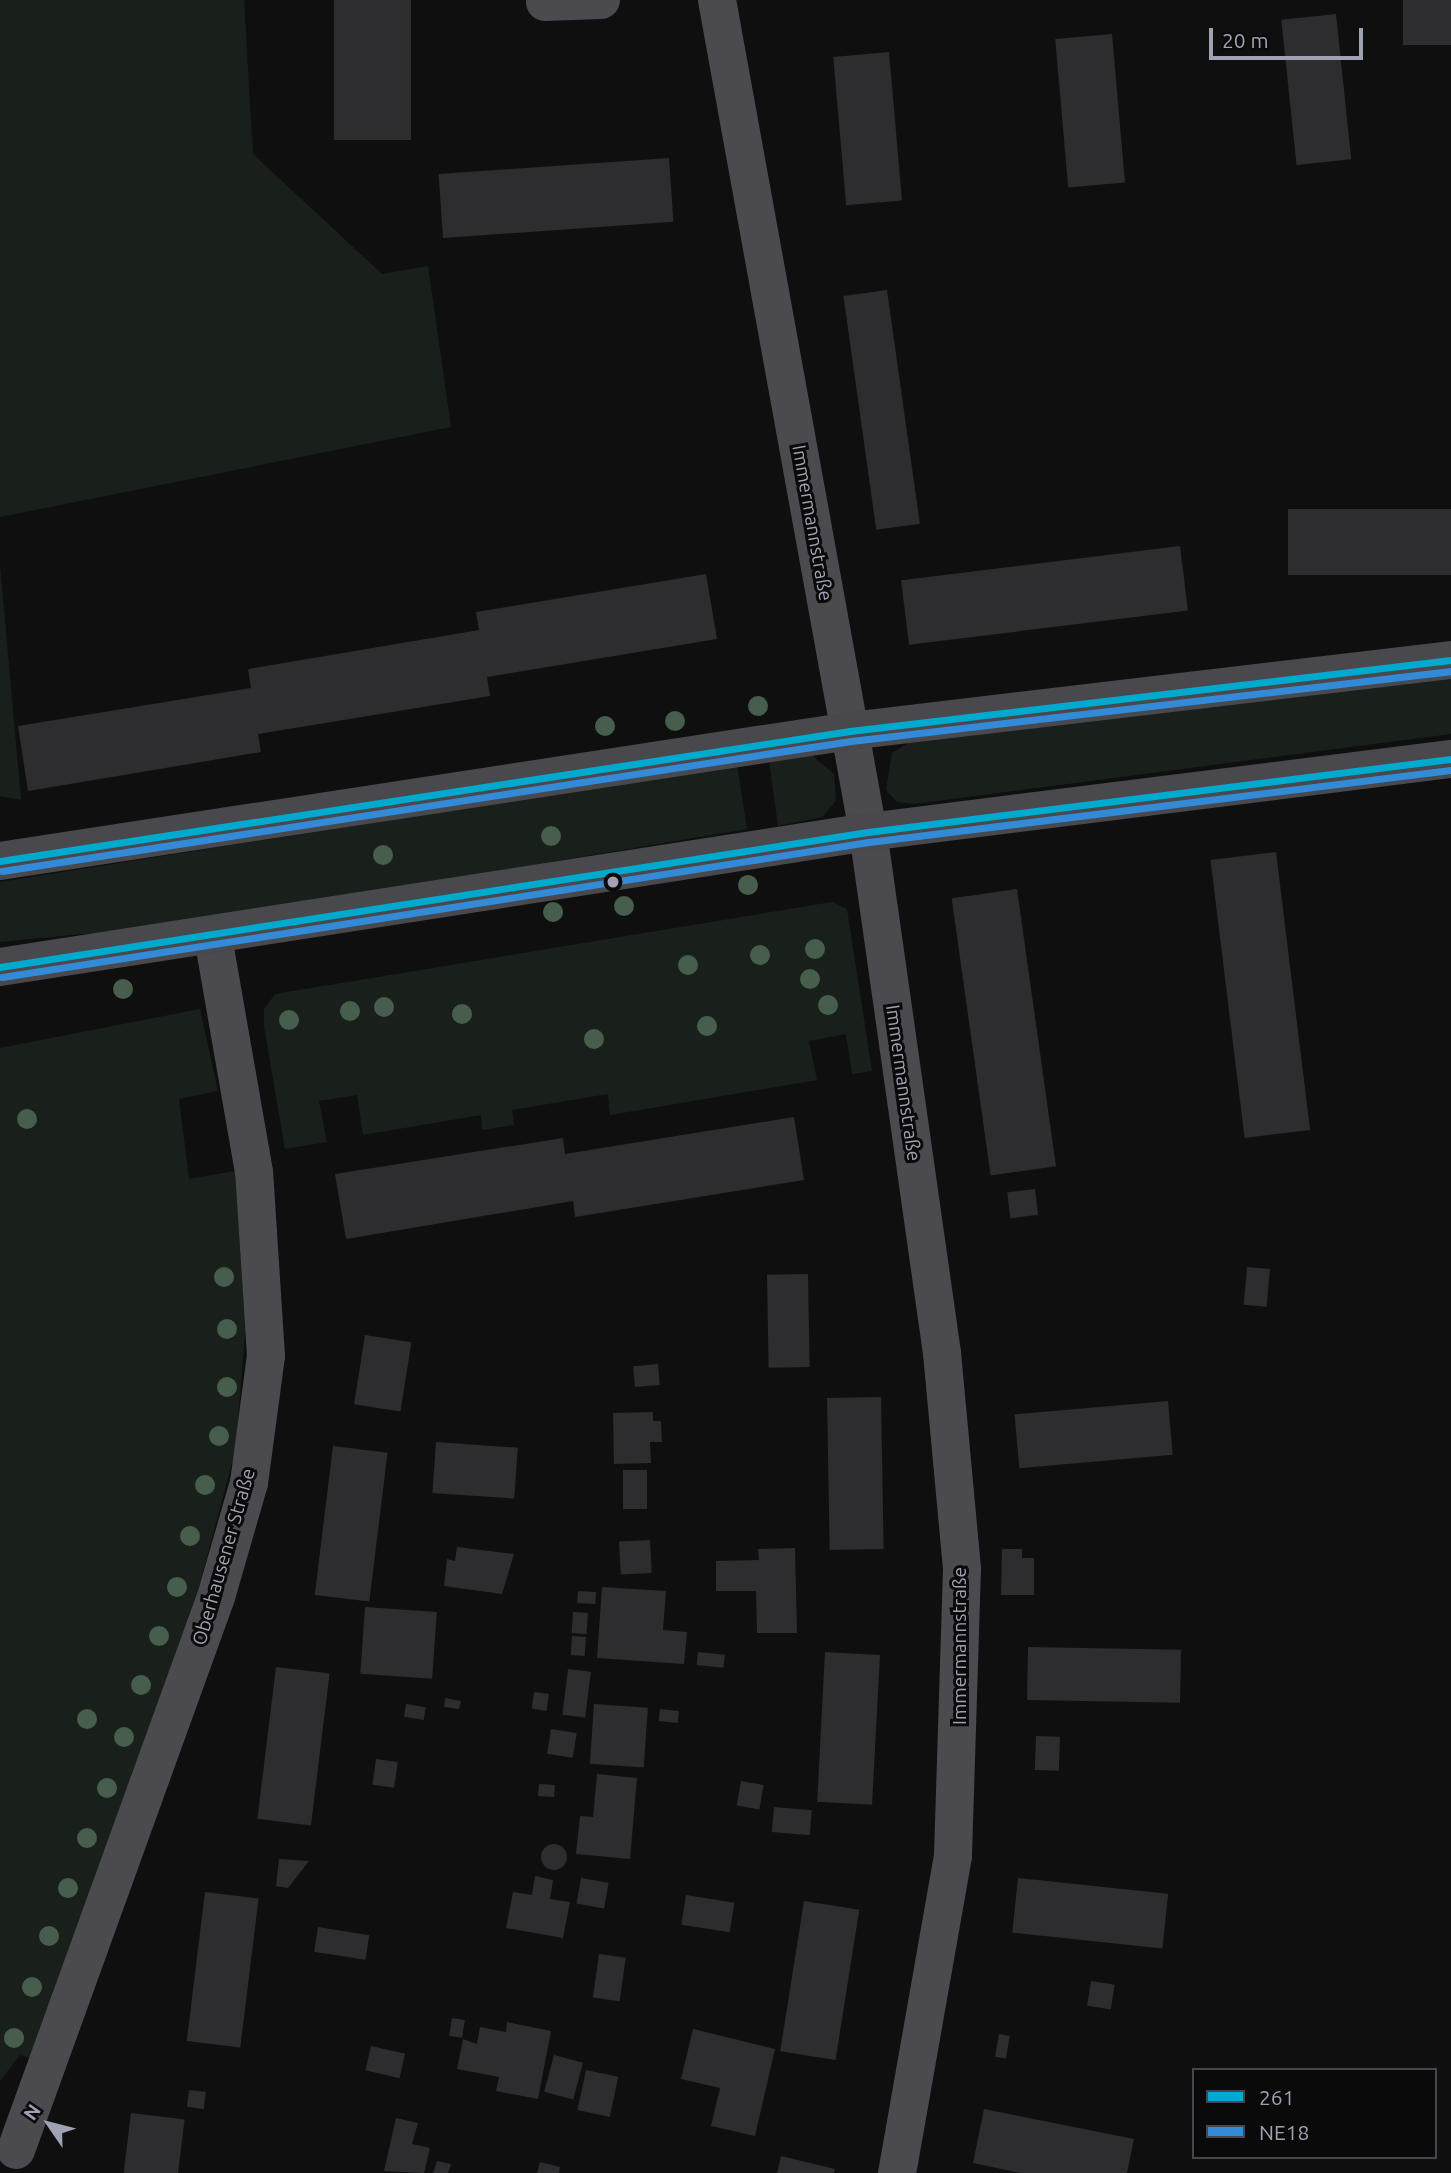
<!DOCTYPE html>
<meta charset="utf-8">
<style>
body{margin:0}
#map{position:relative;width:1451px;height:2173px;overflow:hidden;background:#0f0f10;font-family:Ubuntu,sans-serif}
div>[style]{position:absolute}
.green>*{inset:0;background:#19201b}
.building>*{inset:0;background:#2d2d2f;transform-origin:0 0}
.round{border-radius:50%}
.minor>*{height:38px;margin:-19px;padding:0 19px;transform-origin:19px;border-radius:19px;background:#4a4a4f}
.secondary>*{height:38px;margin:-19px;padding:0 19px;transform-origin:19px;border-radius:19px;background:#48484d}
.bus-1>*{height:7px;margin:-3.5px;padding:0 3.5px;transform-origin:3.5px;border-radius:3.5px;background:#00a9ce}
.bus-2>*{height:7px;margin:-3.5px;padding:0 3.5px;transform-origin:3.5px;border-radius:3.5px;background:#338bd7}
.trees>*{width:20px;height:20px;margin:-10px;border-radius:50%;background:#475e4c}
.dots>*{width:19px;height:19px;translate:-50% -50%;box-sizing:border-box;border:4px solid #0a0a0b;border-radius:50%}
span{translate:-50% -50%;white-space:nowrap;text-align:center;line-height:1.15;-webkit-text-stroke:6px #0a0a0b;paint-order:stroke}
.street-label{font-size:19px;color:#9fa2b2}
.legend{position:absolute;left:1192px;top:2068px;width:245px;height:91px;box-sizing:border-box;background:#0a0a0b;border:2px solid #46474e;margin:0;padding:9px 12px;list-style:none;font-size:21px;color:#9fa2b2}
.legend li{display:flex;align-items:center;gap:14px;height:35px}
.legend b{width:35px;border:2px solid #46474e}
.north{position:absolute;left:14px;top:2089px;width:70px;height:70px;-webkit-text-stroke:5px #0a0a0b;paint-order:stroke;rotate:305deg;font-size:19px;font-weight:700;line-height:28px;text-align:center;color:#9fa2b2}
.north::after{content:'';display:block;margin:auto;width:24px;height:32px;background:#9fa2b2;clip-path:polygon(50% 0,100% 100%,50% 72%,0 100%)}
.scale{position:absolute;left:1209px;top:28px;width:154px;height:32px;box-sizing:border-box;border:4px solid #9fa2b2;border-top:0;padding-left:9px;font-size:21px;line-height:24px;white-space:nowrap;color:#9fa2b2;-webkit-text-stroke:5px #0a0a0b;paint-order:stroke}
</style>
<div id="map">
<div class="green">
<div style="clip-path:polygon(0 0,244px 0,253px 154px,382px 274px,428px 266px,451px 427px,0 517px)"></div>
<div style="clip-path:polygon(0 565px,21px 800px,0 796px)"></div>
<div style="clip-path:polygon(1451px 668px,1451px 734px,914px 804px,897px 802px,886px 790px,892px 753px,910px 742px)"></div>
<div style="clip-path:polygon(812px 755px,834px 774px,836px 801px,822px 817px,778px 826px,769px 761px)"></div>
<div style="clip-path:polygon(737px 765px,747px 829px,166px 926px,0 942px,0 882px)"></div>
<div style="clip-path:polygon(832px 902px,847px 909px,872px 1071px,852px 1074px,846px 1034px,809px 1041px,817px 1080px,610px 1115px,608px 1094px,512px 1110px,514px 1125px,482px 1130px,481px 1115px,363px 1135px,357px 1095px,319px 1101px,327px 1142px,285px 1149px,264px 1027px,264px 1009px,275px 994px)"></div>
<div style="clip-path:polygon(200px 1009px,218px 1091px,179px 1099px,189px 1179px,235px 1171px,245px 1331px,236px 1448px,199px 1587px,31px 2058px,20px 2055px,0 2081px,0 1048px)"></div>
</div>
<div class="building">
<div style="left:334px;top:0;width:77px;height:140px"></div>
<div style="left:1451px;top:0;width:45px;height:48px;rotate:90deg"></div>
<div style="left:1336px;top:14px;width:146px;height:55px;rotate:84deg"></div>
<div style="left:1112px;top:34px;width:149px;height:57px;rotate:85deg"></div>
<div style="left:889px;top:52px;width:149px;height:56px;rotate:85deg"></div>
<div style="left:669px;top:158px;width:64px;height:231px;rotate:86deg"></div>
<div style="left:887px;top:290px;width:236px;height:44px;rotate:82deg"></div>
<div style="left:1451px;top:509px;width:66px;height:163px;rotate:90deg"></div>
<div style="left:1180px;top:546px;width:65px;height:281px;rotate:83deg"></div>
<div style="clip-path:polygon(706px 574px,717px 639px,487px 677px,490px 696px,258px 734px,261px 752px,28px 791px,18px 726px,251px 688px,248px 669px,479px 630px,476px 612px)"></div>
<div style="left:1276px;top:852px;width:280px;height:66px;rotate:83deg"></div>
<div style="left:1017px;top:889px;width:280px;height:66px;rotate:82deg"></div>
<div style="clip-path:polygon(794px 1117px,804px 1180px,575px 1217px,573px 1201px,346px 1239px,335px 1174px,563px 1138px,565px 1154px)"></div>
<div style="left:1035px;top:1189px;width:26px;height:28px;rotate:83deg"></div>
<div style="left:1247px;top:1267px;width:23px;height:38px;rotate:5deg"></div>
<div style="left:808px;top:1274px;width:93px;height:41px;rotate:89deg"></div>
<div style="left:365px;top:1335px;width:47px;height:70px;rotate:9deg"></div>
<div style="left:658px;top:1364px;width:21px;height:25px;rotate:85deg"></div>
<div style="left:881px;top:1397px;width:152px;height:54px;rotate:89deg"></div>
<div style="left:1168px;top:1401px;width:54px;height:154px;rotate:85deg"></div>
<div style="clip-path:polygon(653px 1412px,653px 1421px,661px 1421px,662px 1442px,650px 1442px,651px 1463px,614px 1464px,613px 1413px)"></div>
<div style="left:436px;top:1442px;width:82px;height:51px;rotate:4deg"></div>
<div style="left:333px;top:1446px;width:55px;height:150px;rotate:7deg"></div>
<div style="left:623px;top:1470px;width:24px;height:39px"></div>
<div style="left:650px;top:1540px;width:33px;height:31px;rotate:87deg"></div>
<div style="clip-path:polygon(457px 1547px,514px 1554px,502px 1594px,444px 1586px,447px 1559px,455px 1561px)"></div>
<div style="clip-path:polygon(795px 1548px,797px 1633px,757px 1633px,756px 1591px,716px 1591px,716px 1561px,759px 1560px,758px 1549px)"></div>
<div style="clip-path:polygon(1002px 1549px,1022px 1549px,1022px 1558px,1034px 1558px,1034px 1595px,1001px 1595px)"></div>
<div style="clip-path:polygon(602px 1587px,666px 1591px,663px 1630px,687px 1632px,684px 1664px,597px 1658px)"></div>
<div style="left:578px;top:1591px;width:18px;height:12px;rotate:3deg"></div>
<div style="left:365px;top:1607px;width:72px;height:67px;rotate:4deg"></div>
<div style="left:573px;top:1612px;width:15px;height:21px;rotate:4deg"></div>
<div style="left:572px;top:1636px;width:14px;height:19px;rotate:4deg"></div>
<div style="left:1028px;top:1647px;width:153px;height:53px;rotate:1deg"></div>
<div style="left:698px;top:1652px;width:27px;height:13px;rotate:6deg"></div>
<div style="left:825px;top:1652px;width:55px;height:150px;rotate:3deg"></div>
<div style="left:276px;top:1667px;width:54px;height:153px;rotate:7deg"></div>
<div style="left:568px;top:1669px;width:23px;height:46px;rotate:7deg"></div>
<div style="left:534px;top:1692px;width:15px;height:17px;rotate:8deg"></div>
<div style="clip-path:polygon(445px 1698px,461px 1701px,459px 1709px,444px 1707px)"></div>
<div style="left:406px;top:1704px;width:20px;height:13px;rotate:9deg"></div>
<div style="left:594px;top:1704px;width:54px;height:60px;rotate:4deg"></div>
<div style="left:660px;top:1709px;width:19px;height:12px;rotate:6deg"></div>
<div style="left:551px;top:1729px;width:26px;height:25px;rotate:9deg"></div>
<div style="left:1036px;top:1736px;width:24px;height:34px;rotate:2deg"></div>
<div style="left:376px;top:1759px;width:22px;height:26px;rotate:8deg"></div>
<div style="clip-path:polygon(597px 1774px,637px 1778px,630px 1859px,576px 1854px,580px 1816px,593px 1817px)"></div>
<div style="left:741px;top:1781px;width:23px;height:25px;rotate:10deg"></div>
<div style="left:539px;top:1784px;width:16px;height:12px;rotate:4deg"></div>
<div style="left:774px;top:1807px;width:38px;height:25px;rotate:5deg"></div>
<div class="round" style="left:541px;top:1844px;width:26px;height:26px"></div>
<div style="clip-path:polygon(279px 1859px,309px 1861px,288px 1888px,276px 1886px)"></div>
<div style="clip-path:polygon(535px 1876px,553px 1880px,550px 1899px,570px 1902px,563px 1938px,506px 1928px,513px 1892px,532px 1895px)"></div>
<div style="left:581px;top:1878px;width:28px;height:26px;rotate:10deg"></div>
<div style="left:1018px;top:1878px;width:151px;height:55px;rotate:6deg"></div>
<div style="left:205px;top:1892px;width:54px;height:150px;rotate:7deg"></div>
<div style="left:686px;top:1895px;width:49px;height:30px;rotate:9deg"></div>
<div style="left:804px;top:1901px;width:56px;height:152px;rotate:9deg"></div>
<div style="left:318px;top:1927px;width:52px;height:25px;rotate:9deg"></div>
<div style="left:599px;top:1954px;width:27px;height:44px;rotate:8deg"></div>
<div style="left:1091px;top:1981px;width:24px;height:25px;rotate:9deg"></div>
<div style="left:452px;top:2018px;width:13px;height:18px;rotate:9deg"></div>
<div style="clip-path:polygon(507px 2022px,551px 2031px,538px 2099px,496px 2091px,499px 2077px,457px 2069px,463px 2039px,477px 2044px,480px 2027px,506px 2032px)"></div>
<div style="clip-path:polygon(693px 2029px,775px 2049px,755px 2136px,711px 2126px,720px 2088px,681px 2079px)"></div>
<div style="left:999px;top:2034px;width:11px;height:23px;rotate:10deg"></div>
<div style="left:371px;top:2046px;width:35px;height:25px;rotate:13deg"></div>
<div style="left:554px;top:2055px;width:30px;height:38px;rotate:15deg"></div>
<div style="left:586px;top:2070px;width:33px;height:41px;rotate:12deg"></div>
<div style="left:189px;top:2090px;width:17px;height:17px;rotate:7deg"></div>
<div style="clip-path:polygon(984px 2109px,1134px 2139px,1127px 2173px,1021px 2173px,973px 2163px)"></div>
<div style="left:131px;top:2113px;width:54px;height:61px;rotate:7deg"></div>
<div style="clip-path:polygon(396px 2118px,418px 2123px,412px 2144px,430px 2148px,424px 2173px,384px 2171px)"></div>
<div style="clip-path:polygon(781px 2156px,835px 2169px,834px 2173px,777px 2173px)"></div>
<div style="clip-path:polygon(437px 2161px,451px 2164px,448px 2173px,433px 2173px)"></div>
<div style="clip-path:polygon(540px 2162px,560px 2167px,559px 2173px,537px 2173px)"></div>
</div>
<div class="minor">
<div style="left:717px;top:0;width:846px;rotate:79.71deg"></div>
<div style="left:868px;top:832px;width:526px;rotate:81.92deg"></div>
<div style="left:942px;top:1353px;width:217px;rotate:84.7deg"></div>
<div style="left:962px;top:1569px;width:287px;rotate:91.8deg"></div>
<div style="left:953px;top:1856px;width:322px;rotate:100deg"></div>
<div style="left:545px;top:2px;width:56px;rotate:-2deg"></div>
<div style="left:16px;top:2150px;width:588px;rotate:-70.12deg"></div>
<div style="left:216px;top:1597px;width:119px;rotate:-73.9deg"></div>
<div style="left:249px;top:1483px;width:128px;rotate:-82.4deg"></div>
<div style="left:266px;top:1356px;width:184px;rotate:-93.7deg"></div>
<div style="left:254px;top:1172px;width:239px;rotate:-99.9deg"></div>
</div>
<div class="secondary">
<div style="left:0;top:861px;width:860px;rotate:-8.7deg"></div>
<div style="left:850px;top:731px;width:605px;rotate:-6.74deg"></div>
<div style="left:0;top:967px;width:878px;rotate:-8.84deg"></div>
<div style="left:868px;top:832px;width:588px;rotate:-7.14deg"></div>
</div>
<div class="bus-1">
<div style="left:0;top:861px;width:860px;rotate:-8.7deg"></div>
<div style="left:850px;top:731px;width:605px;rotate:-6.74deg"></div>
<div style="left:0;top:967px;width:878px;rotate:-8.84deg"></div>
<div style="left:868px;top:832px;width:588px;rotate:-7.14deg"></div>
</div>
<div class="bus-2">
<div style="left:2px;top:871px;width:859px;rotate:-8.71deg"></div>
<div style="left:851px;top:741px;width:604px;rotate:-6.65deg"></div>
<div style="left:2px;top:977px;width:877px;rotate:-8.85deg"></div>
<div style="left:869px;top:842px;width:586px;rotate:-7.05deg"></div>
</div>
<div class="trees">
<div style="left:758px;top:706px"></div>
<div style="left:675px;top:721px"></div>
<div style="left:605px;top:726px"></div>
<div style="left:551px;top:836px"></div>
<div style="left:383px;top:855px"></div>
<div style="left:748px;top:885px"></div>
<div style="left:624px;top:906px"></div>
<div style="left:553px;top:912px"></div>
<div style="left:815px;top:949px"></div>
<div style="left:760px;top:955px"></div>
<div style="left:688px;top:965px"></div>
<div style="left:810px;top:979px"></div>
<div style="left:123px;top:989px"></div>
<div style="left:828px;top:1005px"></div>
<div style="left:384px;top:1007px"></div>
<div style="left:350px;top:1011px"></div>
<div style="left:462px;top:1014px"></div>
<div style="left:289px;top:1020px"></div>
<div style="left:707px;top:1026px"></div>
<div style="left:594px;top:1039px"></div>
<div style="left:27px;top:1119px"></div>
<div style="left:224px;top:1277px"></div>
<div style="left:227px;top:1329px"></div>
<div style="left:227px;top:1387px"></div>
<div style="left:219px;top:1436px"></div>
<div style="left:205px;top:1485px"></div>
<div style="left:190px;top:1536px"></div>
<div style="left:177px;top:1587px"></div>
<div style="left:159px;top:1636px"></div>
<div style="left:141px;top:1685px"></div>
<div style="left:87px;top:1719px"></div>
<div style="left:124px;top:1737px"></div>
<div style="left:107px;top:1788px"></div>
<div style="left:87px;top:1838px"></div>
<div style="left:68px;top:1888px"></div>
<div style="left:49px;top:1936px"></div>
<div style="left:32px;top:1987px"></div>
<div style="left:14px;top:2038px"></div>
</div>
<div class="dots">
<div style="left:613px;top:882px;background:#9fa2b2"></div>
</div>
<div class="street-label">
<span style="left:812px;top:523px;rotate:80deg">Immermannstraße</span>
<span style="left:903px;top:1083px;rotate:82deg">Immermannstraße</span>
<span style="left:224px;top:1557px;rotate:-74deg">Oberhausener Straße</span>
<span style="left:960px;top:1646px;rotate:-90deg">Immermannstraße</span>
</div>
<ul class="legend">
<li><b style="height:9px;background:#00a9ce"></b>261</li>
<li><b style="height:9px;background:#338bd7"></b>NE18</li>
</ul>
<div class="north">N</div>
<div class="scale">20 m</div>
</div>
